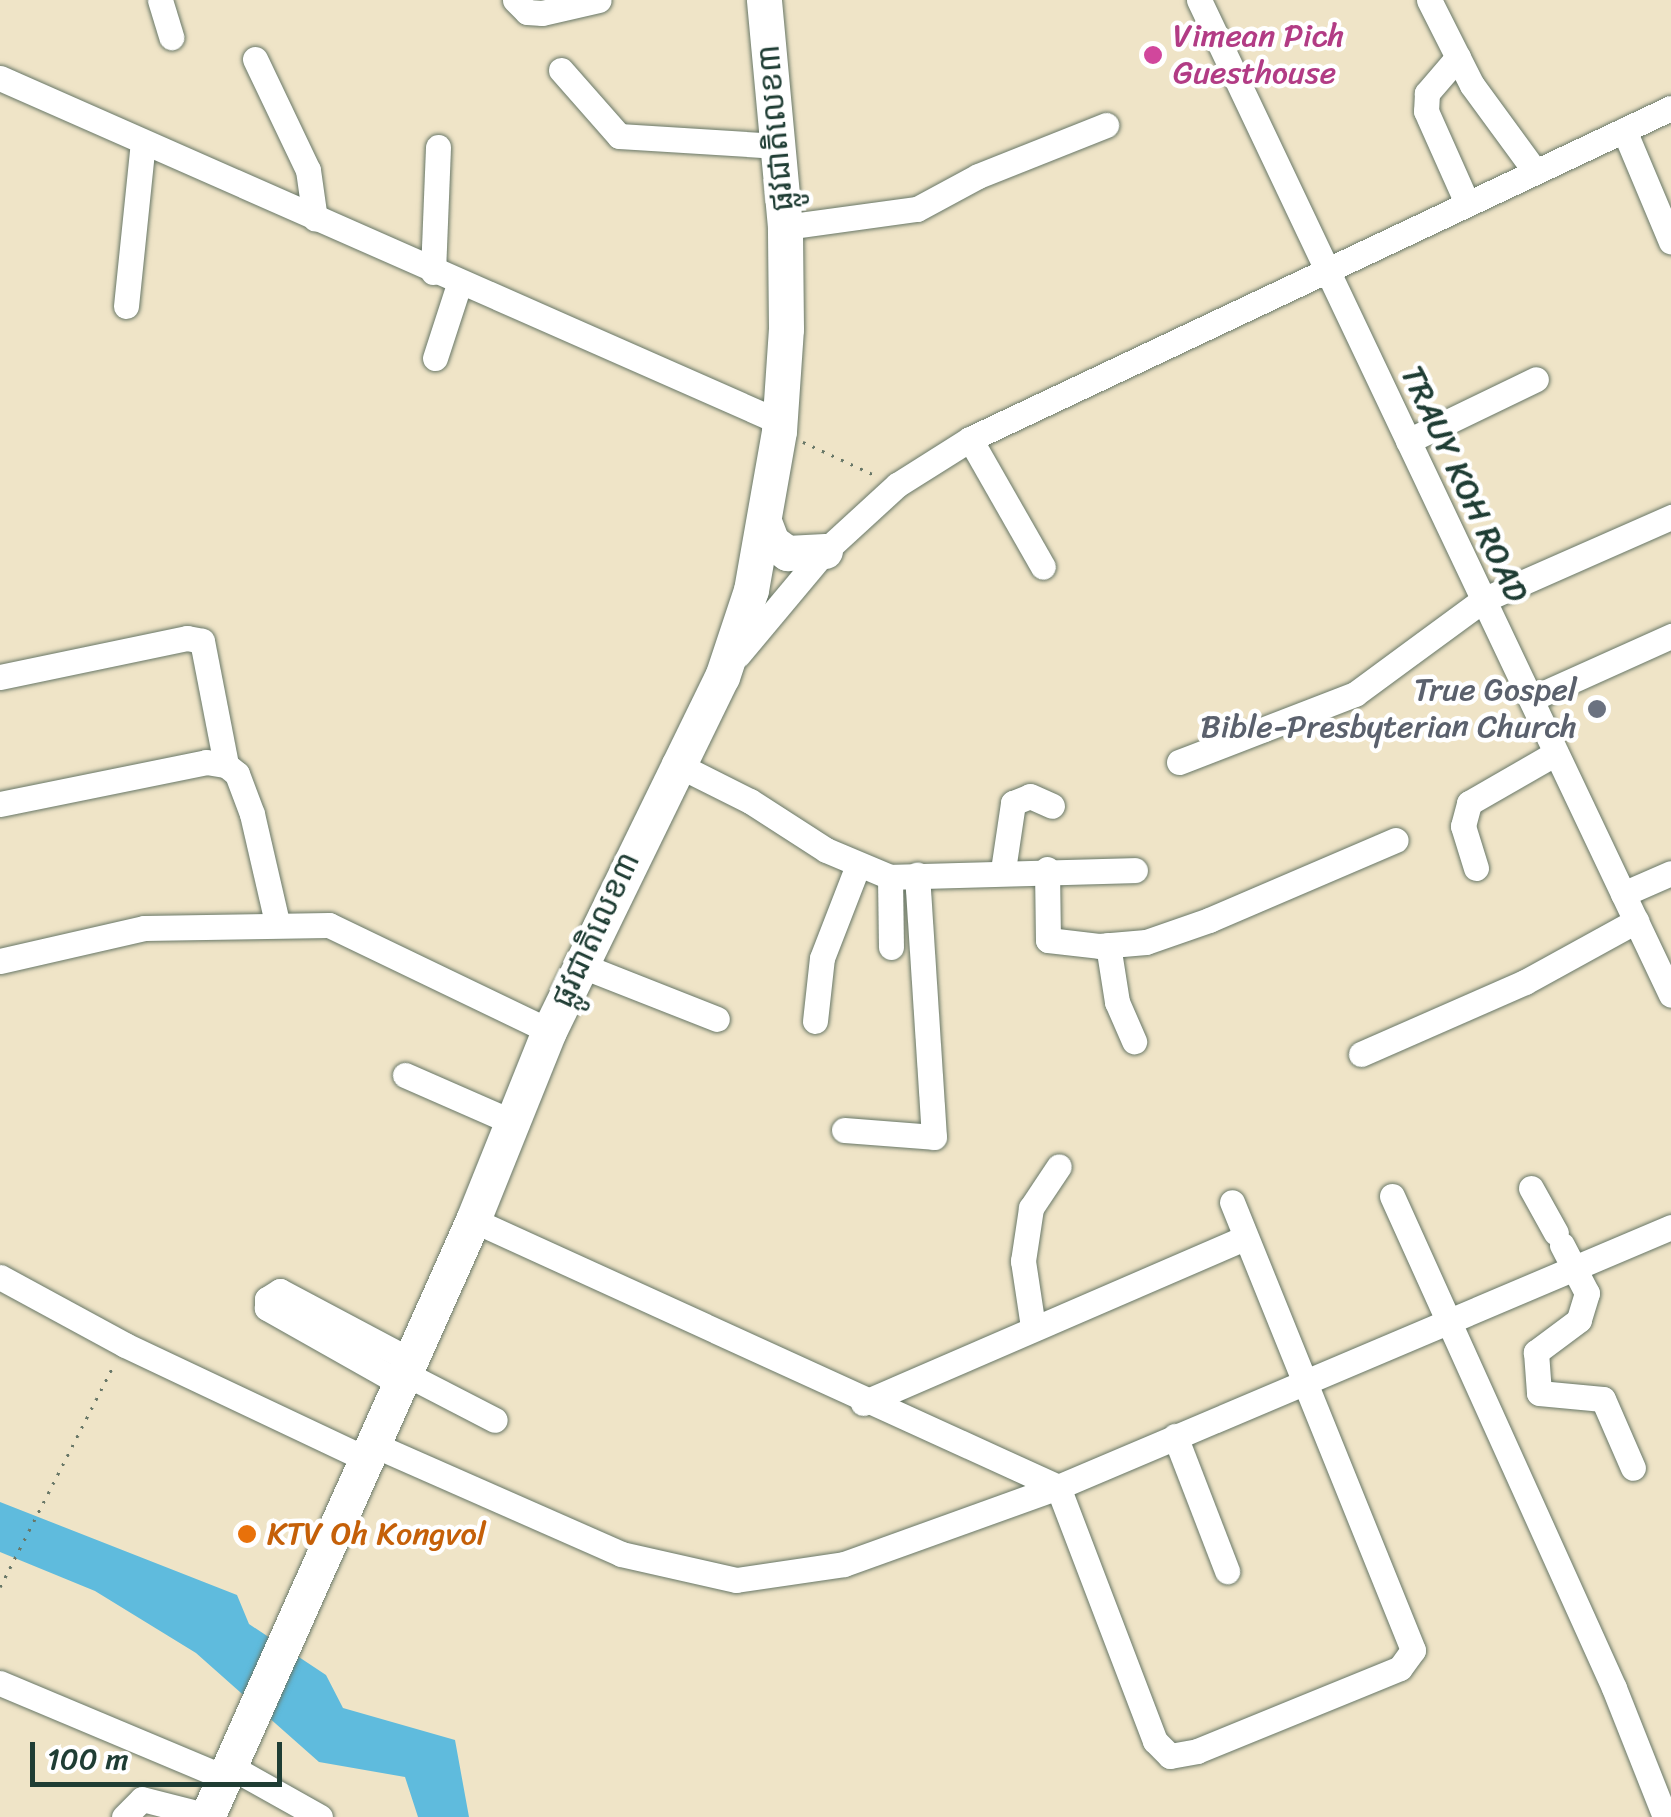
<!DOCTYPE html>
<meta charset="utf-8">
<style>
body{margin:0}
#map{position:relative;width:1671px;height:1817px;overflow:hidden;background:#efe4c7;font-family:Sriracha,"Noto Sans Khmer",sans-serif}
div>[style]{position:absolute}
.water>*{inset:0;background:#5fbbdd}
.path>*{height:2.5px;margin-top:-1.25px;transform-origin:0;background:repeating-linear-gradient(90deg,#687767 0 2.5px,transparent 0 10.5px)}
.roads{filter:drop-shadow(0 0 2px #687767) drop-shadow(0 0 2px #687767)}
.minor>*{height:25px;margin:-12.5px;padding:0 12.5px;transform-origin:12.5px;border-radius:12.5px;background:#fff}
.highway>*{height:35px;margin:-17.5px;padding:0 17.5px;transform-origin:17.5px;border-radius:17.5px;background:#fff}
.dots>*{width:28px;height:28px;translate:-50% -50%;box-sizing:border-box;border:5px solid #fff;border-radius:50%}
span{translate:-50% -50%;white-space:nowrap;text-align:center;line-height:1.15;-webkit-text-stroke:9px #fff;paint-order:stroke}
.hotel-label{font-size:32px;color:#b23c85}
.left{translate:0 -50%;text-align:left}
.street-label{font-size:32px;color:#1f3d34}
.worship-label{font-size:32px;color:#5b616d}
.right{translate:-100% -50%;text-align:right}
.food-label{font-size:32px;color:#c56008}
.scale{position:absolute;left:30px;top:1742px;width:252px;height:45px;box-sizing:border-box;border:5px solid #1f3d34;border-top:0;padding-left:12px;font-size:30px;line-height:35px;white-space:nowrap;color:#1f3d34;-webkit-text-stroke:8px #fff;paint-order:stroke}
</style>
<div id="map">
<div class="water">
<div style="clip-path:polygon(0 1502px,237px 1595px,249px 1624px,326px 1675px,343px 1708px,455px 1740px,469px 1817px,418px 1817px,405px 1777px,319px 1762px,196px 1653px,95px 1591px,0 1552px)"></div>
</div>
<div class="path">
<div style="left:803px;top:442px;width:81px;rotate:24.7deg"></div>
<div style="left:0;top:1587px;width:248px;rotate:-62.9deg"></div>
</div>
<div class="roads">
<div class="minor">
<div style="left:160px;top:0;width:39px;rotate:73deg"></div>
<div style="left:515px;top:0;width:17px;rotate:45deg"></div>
<div style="left:527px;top:12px;width:15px;rotate:4deg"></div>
<div style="left:542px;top:13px;width:58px;rotate:-12.8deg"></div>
<div style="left:1199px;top:0;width:1101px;rotate:64.62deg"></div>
<div style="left:1429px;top:0;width:95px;rotate:63.2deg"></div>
<div style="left:1472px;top:85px;width:107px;rotate:53.8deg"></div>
<div style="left:1458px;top:57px;width:48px;rotate:130.7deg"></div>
<div style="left:1427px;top:93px;width:18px;rotate:93deg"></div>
<div style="left:1426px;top:111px;width:101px;rotate:66deg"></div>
<div style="left:255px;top:59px;width:123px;rotate:64.5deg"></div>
<div style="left:308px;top:170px;width:49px;rotate:81.9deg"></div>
<div style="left:561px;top:70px;width:88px;rotate:48.7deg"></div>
<div style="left:619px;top:136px;width:159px;rotate:3.6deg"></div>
<div style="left:0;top:78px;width:852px;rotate:23.8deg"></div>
<div style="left:1624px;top:130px;width:121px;rotate:67.2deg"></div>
<div style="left:785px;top:227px;width:133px;rotate:-7.8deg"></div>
<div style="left:917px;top:209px;width:69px;rotate:-28.4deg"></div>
<div style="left:978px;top:176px;width:138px;rotate:-21.7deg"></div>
<div style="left:433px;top:272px;width:125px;rotate:-87.7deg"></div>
<div style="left:126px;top:306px;width:165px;rotate:-84.1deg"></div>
<div style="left:435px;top:358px;width:78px;rotate:-72deg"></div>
<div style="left:970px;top:439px;width:147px;rotate:60.3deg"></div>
<div style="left:1408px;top:441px;width:142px;rotate:-25.8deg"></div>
<div style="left:738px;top:655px;width:136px;rotate:-50.1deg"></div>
<div style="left:825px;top:551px;width:98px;rotate:-42.5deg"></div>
<div style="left:897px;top:485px;width:86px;rotate:-32.2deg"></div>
<div style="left:970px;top:439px;width:775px;rotate:-25.28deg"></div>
<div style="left:0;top:677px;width:191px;rotate:-11.8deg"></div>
<div style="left:187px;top:638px;width:15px;rotate:11deg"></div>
<div style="left:202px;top:641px;width:126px;rotate:79deg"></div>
<div style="left:1531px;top:699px;width:154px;rotate:-24.2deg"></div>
<div style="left:1179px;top:762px;width:189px;rotate:-21.1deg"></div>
<div style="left:1355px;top:694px;width:159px;rotate:-36.3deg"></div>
<div style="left:1483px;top:600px;width:206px;rotate:-23.8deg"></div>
<div style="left:674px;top:763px;width:85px;rotate:26.6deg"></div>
<div style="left:750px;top:801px;width:90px;rotate:32.8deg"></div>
<div style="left:826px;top:850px;width:69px;rotate:22.9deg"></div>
<div style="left:890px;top:877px;width:245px;rotate:-1.6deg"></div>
<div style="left:0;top:804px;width:210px;rotate:-11.5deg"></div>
<div style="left:206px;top:762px;width:20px;rotate:9deg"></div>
<div style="left:226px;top:765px;width:14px;rotate:39deg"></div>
<div style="left:237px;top:774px;width:43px;rotate:69.4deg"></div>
<div style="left:252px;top:814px;width:111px;rotate:77deg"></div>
<div style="left:1476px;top:868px;width:44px;rotate:-107.2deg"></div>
<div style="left:1463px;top:826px;width:24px;rotate:-75deg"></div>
<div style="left:1469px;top:803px;width:100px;rotate:-29.9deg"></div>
<div style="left:1047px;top:869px;width:71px;rotate:89.2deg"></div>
<div style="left:1048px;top:940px;width:51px;rotate:6.7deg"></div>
<div style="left:1099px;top:946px;width:47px;rotate:-4.9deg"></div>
<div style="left:1146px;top:942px;width:67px;rotate:-19.2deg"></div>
<div style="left:1209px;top:920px;width:203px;rotate:-23.2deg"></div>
<div style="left:1003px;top:870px;width:68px;rotate:-81.5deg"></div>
<div style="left:1013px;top:803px;width:18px;rotate:-22deg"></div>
<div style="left:1030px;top:796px;width:24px;rotate:24deg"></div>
<div style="left:890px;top:877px;width:70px;rotate:89.2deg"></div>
<div style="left:1623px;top:894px;width:52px;rotate:-23.6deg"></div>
<div style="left:1108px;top:945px;width:58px;rotate:81deg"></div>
<div style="left:1117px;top:1002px;width:43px;rotate:66.4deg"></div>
<div style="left:0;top:961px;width:148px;rotate:-12.9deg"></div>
<div style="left:144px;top:928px;width:185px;rotate:-0.9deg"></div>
<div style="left:329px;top:925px;width:244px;rotate:25.7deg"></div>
<div style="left:580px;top:965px;width:147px;rotate:21.5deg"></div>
<div style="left:815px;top:1021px;width:63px;rotate:-83.7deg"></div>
<div style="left:822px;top:958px;width:100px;rotate:-68.8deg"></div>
<div style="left:1361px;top:1054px;width:179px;rotate:-23.7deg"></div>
<div style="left:1525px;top:982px;width:127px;rotate:-28.8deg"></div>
<div style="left:405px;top:1075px;width:117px;rotate:23.7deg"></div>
<div style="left:844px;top:1130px;width:90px;rotate:4.4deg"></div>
<div style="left:934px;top:1137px;width:263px;rotate:-93.7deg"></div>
<div style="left:1531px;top:1188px;width:51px;rotate:60.9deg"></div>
<div style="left:1392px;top:1196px;width:540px;rotate:65.71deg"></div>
<div style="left:1614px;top:1688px;width:139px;rotate:68.4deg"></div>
<div style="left:473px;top:1220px;width:643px;rotate:24.53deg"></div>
<div style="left:1058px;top:1487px;width:666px;rotate:-22.98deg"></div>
<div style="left:1562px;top:1245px;width:54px;rotate:62.5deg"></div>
<div style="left:1587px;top:1293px;width:28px;rotate:107deg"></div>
<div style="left:1579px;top:1320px;width:54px;rotate:143.3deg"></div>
<div style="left:1536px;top:1352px;width:41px;rotate:85.8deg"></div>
<div style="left:1539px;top:1393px;width:64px;rotate:5.4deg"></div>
<div style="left:1603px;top:1399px;width:75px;rotate:66.5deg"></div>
<div style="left:0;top:1277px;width:142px;rotate:28.5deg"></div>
<div style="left:125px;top:1345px;width:267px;rotate:25.3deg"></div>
<div style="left:1033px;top:1327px;width:67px;rotate:-98.6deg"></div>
<div style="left:1023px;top:1261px;width:54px;rotate:-81.4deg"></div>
<div style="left:1031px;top:1208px;width:50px;rotate:-56.3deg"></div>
<div style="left:404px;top:1373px;width:102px;rotate:27.3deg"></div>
<div style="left:400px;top:1383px;width:153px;rotate:-150.6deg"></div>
<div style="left:267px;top:1308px;width:9px;rotate:-90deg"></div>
<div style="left:267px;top:1299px;width:15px;rotate:-32deg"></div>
<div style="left:280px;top:1291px;width:147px;rotate:28deg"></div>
<div style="left:863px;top:1403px;width:415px;rotate:-23.4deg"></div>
<div style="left:1175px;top:1436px;width:145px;rotate:68.9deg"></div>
<div style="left:372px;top:1444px;width:272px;rotate:23.8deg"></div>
<div style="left:621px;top:1554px;width:118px;rotate:12.7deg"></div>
<div style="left:736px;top:1580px;width:109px;rotate:-8.4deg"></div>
<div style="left:844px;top:1564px;width:227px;rotate:-19.8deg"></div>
<div style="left:1058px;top:1487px;width:272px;rotate:69.1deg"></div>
<div style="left:1155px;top:1741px;width:21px;rotate:45deg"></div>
<div style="left:1170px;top:1756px;width:27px;rotate:-10deg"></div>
<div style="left:1197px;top:1751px;width:219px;rotate:-22.2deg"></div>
<div style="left:1400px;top:1668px;width:22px;rotate:-54deg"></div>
<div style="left:1413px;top:1650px;width:483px;rotate:-112deg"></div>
<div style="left:0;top:1683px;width:245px;rotate:22.8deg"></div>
<div style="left:231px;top:1767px;width:102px;rotate:29.3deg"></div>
<div style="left:124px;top:1817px;width:25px;rotate:-45deg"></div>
<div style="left:142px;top:1799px;width:68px;rotate:14.4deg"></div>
</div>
<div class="highway">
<div style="left:765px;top:524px;width:19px;rotate:69deg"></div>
<div style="left:772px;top:542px;width:19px;rotate:36deg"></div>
<div style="left:787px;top:553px;width:38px;rotate:-3deg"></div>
<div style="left:207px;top:1817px;width:654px;rotate:-65.98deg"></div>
<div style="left:473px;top:1220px;width:204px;rotate:-68.1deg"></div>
<div style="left:549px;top:1031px;width:394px;rotate:-64deg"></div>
<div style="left:722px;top:677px;width:92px;rotate:-71.6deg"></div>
<div style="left:751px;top:590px;width:161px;rotate:-80deg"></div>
<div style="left:779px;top:431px;width:102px;rotate:-86.1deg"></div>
<div style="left:786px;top:329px;width:102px;rotate:-90.6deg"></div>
<div style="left:785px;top:227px;width:228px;rotate:-95.3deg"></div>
</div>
</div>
<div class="dots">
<div style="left:1153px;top:55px;background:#d1479c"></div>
<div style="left:1597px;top:709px;background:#6b7280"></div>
<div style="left:247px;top:1534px;background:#e8710a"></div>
</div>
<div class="hotel-label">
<span class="left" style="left:1173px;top:55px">Vimean Pich<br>Guesthouse</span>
</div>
<div class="street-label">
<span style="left:776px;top:128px;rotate:-95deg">ផ្លូវជាតិលេខ៣</span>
<span style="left:1464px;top:484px;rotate:65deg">TRAUY KOH ROAD</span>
<span style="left:596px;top:930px;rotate:-65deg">ផ្លូវជាតិលេខ៣</span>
</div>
<div class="worship-label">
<span class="right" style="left:1577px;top:709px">True Gospel<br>Bible-Presbyterian Church</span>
</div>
<div class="food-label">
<span class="left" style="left:267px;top:1534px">KTV Oh Kongvol</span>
</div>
<div class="scale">100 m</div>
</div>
